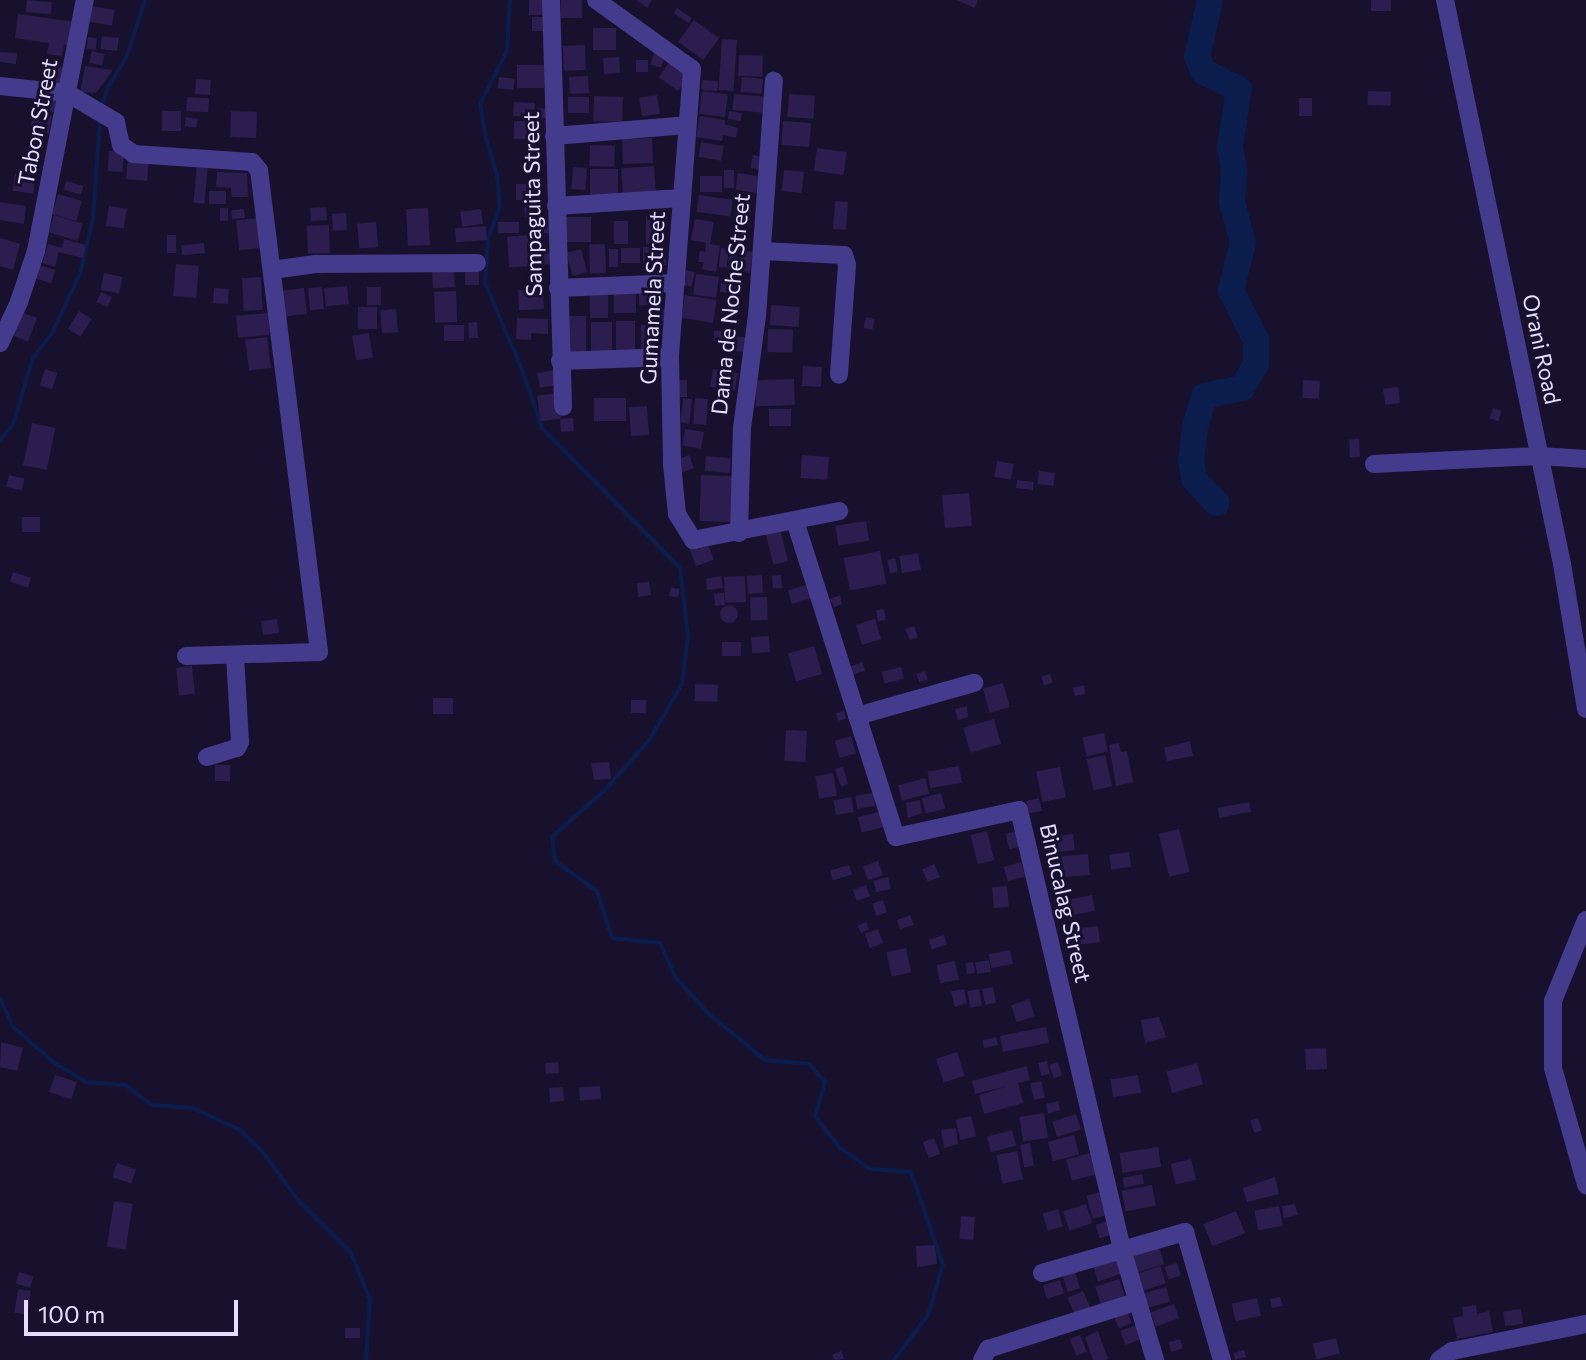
<!DOCTYPE html>
<style>
body{margin:0}
#map{position:relative;width:1586px;height:1360px;overflow:hidden;background:#18112d;font-family:Commissioner,sans-serif}
div>[style]{position:absolute}
.stream>*{height:4px;margin:-2px;padding:0 2px;transform-origin:2px;border-radius:2px;background:#0a1d4d}
.river>*{height:26px;margin:-13px;padding:0 13px;transform-origin:13px;border-radius:13px;background:#0a1d4d}
.building>*{inset:0;background:#2b1d4e;transform-origin:0 0}
.round{border-radius:50%}
.minor>*{height:18px;margin:-9px;padding:0 9px;transform-origin:9px;border-radius:9px;background:#453b8c}
span{translate:-50% -50%;white-space:nowrap;text-align:center;line-height:1.15;-webkit-text-stroke:6px #18112d;paint-order:stroke}
.street-label{font-size:22px;color:#e4ddff}
.scale{position:absolute;left:24px;top:1300px;width:214px;height:36px;box-sizing:border-box;border:4px solid #e4ddff;border-top:0;padding-left:10px;font-size:24px;line-height:28px;white-space:nowrap;color:#e4ddff;-webkit-text-stroke:6px #18112d;paint-order:stroke}
</style>
<div id="map">
<div class="stream">
<div style="left:510px;top:0;width:51px;rotate:93.4deg"></div>
<div style="left:507px;top:51px;width:59px;rotate:117deg"></div>
<div style="left:480px;top:104px;width:36px;rotate:80deg"></div>
<div style="left:486px;top:139px;width:37px;rotate:73deg"></div>
<div style="left:497px;top:174px;width:32px;rotate:85deg"></div>
<div style="left:500px;top:206px;width:35px;rotate:110deg"></div>
<div style="left:488px;top:239px;width:44px;rotate:93.9deg"></div>
<div style="left:485px;top:283px;width:97px;rotate:66.9deg"></div>
<div style="left:523px;top:372px;width:59px;rotate:71.3deg"></div>
<div style="left:542px;top:428px;width:197px;rotate:45.4deg"></div>
<div style="left:680px;top:568px;width:68px;rotate:83.3deg"></div>
<div style="left:688px;top:636px;width:48px;rotate:97.1deg"></div>
<div style="left:682px;top:684px;width:64px;rotate:120.2deg"></div>
<div style="left:650px;top:739px;width:65px;rotate:131.3deg"></div>
<div style="left:607px;top:788px;width:74px;rotate:138.3deg"></div>
<div style="left:552px;top:837px;width:24px;rotate:83deg"></div>
<div style="left:555px;top:861px;width:52px;rotate:35.5deg"></div>
<div style="left:597px;top:891px;width:49px;rotate:72.3deg"></div>
<div style="left:612px;top:938px;width:48px;rotate:5.9deg"></div>
<div style="left:660px;top:943px;width:37px;rotate:66deg"></div>
<div style="left:675px;top:977px;width:52px;rotate:47.4deg"></div>
<div style="left:710px;top:1015px;width:71px;rotate:39.3deg"></div>
<div style="left:765px;top:1060px;width:44px;rotate:5.2deg"></div>
<div style="left:809px;top:1064px;width:24px;rotate:48deg"></div>
<div style="left:825px;top:1082px;width:35px;rotate:106deg"></div>
<div style="left:815px;top:1116px;width:39px;rotate:52deg"></div>
<div style="left:839px;top:1147px;width:39px;rotate:35deg"></div>
<div style="left:871px;top:1169px;width:40px;rotate:4.3deg"></div>
<div style="left:911px;top:1172px;width:98px;rotate:71deg"></div>
<div style="left:943px;top:1265px;width:52px;rotate:106.7deg"></div>
<div style="left:928px;top:1315px;width:56px;rotate:127.1deg"></div>
<div style="left:101px;top:108px;width:20px;rotate:-72deg"></div>
<div style="left:107px;top:89px;width:39px;rotate:-59deg"></div>
<div style="left:127px;top:56px;width:59px;rotate:-72.2deg"></div>
<div style="left:0;top:441px;width:21px;rotate:-53deg"></div>
<div style="left:13px;top:424px;width:69px;rotate:-73.1deg"></div>
<div style="left:33px;top:358px;width:34px;rotate:-53deg"></div>
<div style="left:53px;top:331px;width:63px;rotate:-64.7deg"></div>
<div style="left:80px;top:274px;width:57px;rotate:-76.9deg"></div>
<div style="left:93px;top:218px;width:97px;rotate:-85.9deg"></div>
<div style="left:0;top:998px;width:32px;rotate:66deg"></div>
<div style="left:13px;top:1027px;width:57px;rotate:40.7deg"></div>
<div style="left:56px;top:1064px;width:35px;rotate:31deg"></div>
<div style="left:86px;top:1082px;width:39px;rotate:4deg"></div>
<div style="left:125px;top:1085px;width:34px;rotate:37deg"></div>
<div style="left:152px;top:1105px;width:41px;rotate:4.2deg"></div>
<div style="left:193px;top:1108px;width:52px;rotate:25.1deg"></div>
<div style="left:240px;top:1130px;width:30px;rotate:44deg"></div>
<div style="left:262px;top:1151px;width:61px;rotate:53.7deg"></div>
<div style="left:298px;top:1200px;width:75px;rotate:45deg"></div>
<div style="left:351px;top:1253px;width:50px;rotate:67.6deg"></div>
<div style="left:370px;top:1299px;width:61px;rotate:93.8deg"></div>
</div>
<div class="river">
<div style="left:1210px;top:0;width:58px;rotate:102.8deg"></div>
<div style="left:1197px;top:57px;width:17px;rotate:65deg"></div>
<div style="left:1204px;top:72px;width:39px;rotate:26deg"></div>
<div style="left:1239px;top:89px;width:58px;rotate:99deg"></div>
<div style="left:1230px;top:146px;width:26px;rotate:81deg"></div>
<div style="left:1234px;top:172px;width:30px;rotate:94deg"></div>
<div style="left:1232px;top:202px;width:42px;rotate:75deg"></div>
<div style="left:1243px;top:243px;width:49px;rotate:104.3deg"></div>
<div style="left:1231px;top:290px;width:56px;rotate:63.4deg"></div>
<div style="left:1256px;top:340px;width:24px;rotate:90deg"></div>
<div style="left:1256px;top:364px;width:28px;rotate:120deg"></div>
<div style="left:1242px;top:388px;width:39px;rotate:168deg"></div>
<div style="left:1204px;top:396px;width:33px;rotate:106deg"></div>
<div style="left:1195px;top:428px;width:31px;rotate:97deg"></div>
<div style="left:1191px;top:459px;width:20px;rotate:81deg"></div>
<div style="left:1194px;top:479px;width:33px;rotate:47deg"></div>
</div>
<div class="building">
<div style="left:27px;top:0;width:25px;height:12px;rotate:5deg"></div>
<div style="left:529px;top:0;width:16px;height:15px"></div>
<div style="left:561px;top:0;width:21px;height:18px"></div>
<div style="clip-path:polygon(636px 0,652px 0,647px 8px)"></div>
<div style="clip-path:polygon(955px 0,978px 0,975px 8px)"></div>
<div style="left:1371px;top:0;width:20px;height:11px"></div>
<div style="left:92px;top:6px;width:23px;height:16px;rotate:10deg"></div>
<div style="left:677px;top:8px;width:18px;height:6px;rotate:34deg"></div>
<div style="clip-path:polygon(18px 14px,75px 22px,71px 46px,64px 45px,62px 56px,47px 54px,49px 43px,15px 38px)"></div>
<div style="left:532px;top:17px;width:13px;height:14px"></div>
<div style="left:694px;top:20px;width:31px;height:27px;rotate:36deg"></div>
<div style="left:616px;top:28px;width:22px;height:23px;rotate:90deg"></div>
<div style="left:102px;top:36px;width:17px;height:13px;rotate:7deg"></div>
<div style="left:88px;top:37px;width:9px;height:12px;rotate:6deg"></div>
<div style="left:722px;top:39px;width:15px;height:51px;rotate:4deg"></div>
<div style="left:585px;top:45px;width:25px;height:22px;rotate:88deg"></div>
<div style="left:92px;top:51px;width:13px;height:12px;rotate:13deg"></div>
<div style="clip-path:polygon(0 52px,17px 53px,16px 64px,0 62px)"></div>
<div style="left:654px;top:52px;width:11px;height:13px;rotate:15deg"></div>
<div style="left:739px;top:55px;width:24px;height:21px;rotate:2deg"></div>
<div style="left:619px;top:57px;width:16px;height:16px;rotate:86deg"></div>
<div style="left:648px;top:60px;width:12px;height:12px;rotate:90deg"></div>
<div style="left:671px;top:60px;width:24px;height:21px;rotate:36deg"></div>
<div style="left:544px;top:65px;width:23px;height:27px;rotate:90deg"></div>
<div style="left:51px;top:66px;width:15px;height:18px;rotate:8deg"></div>
<div style="clip-path:polygon(85px 66px,113px 70px,96px 93px,80px 92px)"></div>
<div style="left:588px;top:76px;width:17px;height:19px;rotate:87deg"></div>
<div style="left:499px;top:77px;width:16px;height:11px;rotate:7deg"></div>
<div style="left:742px;top:77px;width:21px;height:15px;rotate:5deg"></div>
<div style="left:196px;top:79px;width:15px;height:15px;rotate:4deg"></div>
<div style="left:702px;top:80px;width:16px;height:10px;rotate:4deg"></div>
<div style="left:702px;top:91px;width:26px;height:23px;rotate:7deg"></div>
<div style="left:1368px;top:91px;width:23px;height:14px;rotate:2deg"></div>
<div style="left:734px;top:94px;width:32px;height:16px;rotate:5deg"></div>
<div style="left:789px;top:94px;width:26px;height:23px;rotate:4deg"></div>
<div style="left:38px;top:95px;width:18px;height:15px;rotate:6deg"></div>
<div style="left:657px;top:95px;width:19px;height:18px;rotate:81deg"></div>
<div style="left:594px;top:96px;width:29px;height:25px;rotate:2deg"></div>
<div style="left:187px;top:97px;width:22px;height:14px;rotate:3deg"></div>
<div style="left:568px;top:97px;width:21px;height:16px"></div>
<div style="left:1299px;top:98px;width:13px;height:18px"></div>
<div style="left:514px;top:102px;width:21px;height:14px;rotate:3deg"></div>
<div style="left:537px;top:108px;width:9px;height:10px;rotate:6deg"></div>
<div style="left:162px;top:111px;width:19px;height:20px"></div>
<div style="left:231px;top:111px;width:26px;height:26px;rotate:2deg"></div>
<div style="left:729px;top:111px;width:13px;height:8px;rotate:9deg"></div>
<div style="left:33px;top:113px;width:19px;height:18px;rotate:9deg"></div>
<div style="clip-path:polygon(700px 116px,725px 120px,725px 124px,738px 128px,736px 138px,723px 135px,722px 141px,696px 137px)"></div>
<div style="left:186px;top:117px;width:12px;height:9px;rotate:9deg"></div>
<div style="left:514px;top:121px;width:25px;height:18px"></div>
<div style="left:783px;top:121px;width:28px;height:24px;rotate:4deg"></div>
<div style="left:652px;top:138px;width:25px;height:30px;rotate:88deg"></div>
<div style="left:701px;top:142px;width:23px;height:15px;rotate:10deg"></div>
<div style="left:590px;top:145px;width:25px;height:21px;rotate:2deg"></div>
<div style="left:817px;top:148px;width:30px;height:23px;rotate:8deg"></div>
<div style="left:109px;top:151px;width:15px;height:20px;rotate:4deg"></div>
<div style="left:753px;top:155px;width:14px;height:13px;rotate:12deg"></div>
<div style="left:128px;top:157px;width:21px;height:22px;rotate:5deg"></div>
<div style="left:197px;top:163px;width:11px;height:40px;rotate:5deg"></div>
<div style="left:654px;top:166px;width:28px;height:33px;rotate:86deg"></div>
<div style="left:573px;top:167px;width:14px;height:22px;rotate:4deg"></div>
<div style="left:590px;top:169px;width:28px;height:31px"></div>
<div style="left:724px;top:170px;width:10px;height:18px"></div>
<div style="left:784px;top:170px;width:20px;height:21px;rotate:6deg"></div>
<div style="clip-path:polygon(217px 172px,247px 173px,248px 197px,232px 197px,231px 188px,216px 187px)"></div>
<div style="left:738px;top:173px;width:21px;height:17px;rotate:8deg"></div>
<div style="left:15px;top:174px;width:21px;height:17px;rotate:8deg"></div>
<div style="left:700px;top:176px;width:22px;height:16px"></div>
<div style="left:66px;top:181px;width:18px;height:9px;rotate:16deg"></div>
<div style="left:516px;top:184px;width:21px;height:16px"></div>
<div style="left:209px;top:191px;width:17px;height:13px"></div>
<div style="left:58px;top:194px;width:25px;height:21px;rotate:16deg"></div>
<div style="left:699px;top:195px;width:34px;height:17px;rotate:8deg"></div>
<div style="left:835px;top:201px;width:13px;height:28px;rotate:4deg"></div>
<div style="clip-path:polygon(0 202px,26px 206px,24px 224px,0 220px)"></div>
<div style="left:109px;top:206px;width:18px;height:20px;rotate:9deg"></div>
<div style="left:535px;top:206px;width:10px;height:11px;rotate:84deg"></div>
<div style="left:326px;top:207px;width:13px;height:16px;rotate:86deg"></div>
<div style="left:220px;top:208px;width:8px;height:13px"></div>
<div style="left:428px;top:208px;width:37px;height:22px;rotate:87deg"></div>
<div style="left:244px;top:209px;width:9px;height:13px;rotate:84deg"></div>
<div style="left:481px;top:209px;width:15px;height:21px;rotate:82deg"></div>
<div style="left:346px;top:213px;width:17px;height:14px;rotate:87deg"></div>
<div style="left:54px;top:215px;width:30px;height:18px;rotate:17deg"></div>
<div style="left:646px;top:215px;width:18px;height:29px"></div>
<div style="left:566px;top:217px;width:25px;height:25px"></div>
<div style="left:259px;top:218px;width:30px;height:23px;rotate:84deg"></div>
<div style="left:548px;top:218px;width:15px;height:14px;rotate:86deg"></div>
<div style="clip-path:polygon(695px 219px,714px 222px,710px 244px,720px 246px,716px 272px,702px 269px,704px 262px,698px 262px,700px 251px,705px 252px,706px 243px,691px 240px)"></div>
<div style="left:614px;top:221px;width:14px;height:23px"></div>
<div style="left:376px;top:222px;width:25px;height:19px;rotate:85deg"></div>
<div style="left:519px;top:222px;width:11px;height:21px;rotate:90deg"></div>
<div style="left:329px;top:225px;width:28px;height:22px;rotate:88deg"></div>
<div style="left:486px;top:226px;width:14px;height:31px;rotate:86deg"></div>
<div style="left:167px;top:235px;width:9px;height:18px"></div>
<div style="left:530px;top:235px;width:31px;height:23px;rotate:86deg"></div>
<div style="clip-path:polygon(0 238px,20px 244px,13px 270px,0 266px)"></div>
<div style="clip-path:polygon(64px 239px,86px 245px,83px 258px,59px 252px,55px 267px,42px 263px,48px 244px,62px 248px)"></div>
<div style="left:204px;top:243px;width:10px;height:23px;rotate:84deg"></div>
<div style="left:605px;top:244px;width:29px;height:16px;rotate:88deg"></div>
<div style="left:666px;top:247px;width:18px;height:23px;rotate:90deg"></div>
<div style="left:621px;top:248px;width:19px;height:15px"></div>
<div style="left:721px;top:248px;width:8px;height:19px;rotate:7deg"></div>
<div style="left:581px;top:249px;width:24px;height:15px;rotate:75deg"></div>
<div style="left:609px;top:249px;width:9px;height:18px"></div>
<div style="left:730px;top:249px;width:23px;height:21px;rotate:7deg"></div>
<div style="left:550px;top:252px;width:12px;height:9px;rotate:85deg"></div>
<div style="left:176px;top:264px;width:23px;height:32px;rotate:5deg"></div>
<div style="left:39px;top:265px;width:17px;height:14px;rotate:17deg"></div>
<div style="left:465px;top:268px;width:14px;height:17px"></div>
<div style="left:454px;top:269px;width:18px;height:22px;rotate:87deg"></div>
<div style="left:686px;top:270px;width:9px;height:15px;rotate:13deg"></div>
<div style="left:104px;top:273px;width:19px;height:17px;rotate:12deg"></div>
<div style="left:696px;top:274px;width:23px;height:21px;rotate:7deg"></div>
<div style="left:722px;top:276px;width:22px;height:16px;rotate:8deg"></div>
<div style="left:261px;top:277px;width:33px;height:19px;rotate:87deg"></div>
<div style="left:347px;top:286px;width:18px;height:23px;rotate:84deg"></div>
<div style="left:322px;top:287px;width:22px;height:14px;rotate:85deg"></div>
<div style="left:381px;top:287px;width:18px;height:14px;rotate:90deg"></div>
<div style="left:659px;top:287px;width:18px;height:20px;rotate:90deg"></div>
<div style="left:214px;top:288px;width:15px;height:15px;rotate:4deg"></div>
<div style="left:304px;top:288px;width:26px;height:23px;rotate:83deg"></div>
<div style="left:543px;top:289px;width:20px;height:25px;rotate:87deg"></div>
<div style="left:456px;top:291px;width:31px;height:22px;rotate:88deg"></div>
<div style="left:101px;top:292px;width:12px;height:11px;rotate:24deg"></div>
<div style="left:614px;top:294px;width:22px;height:19px"></div>
<div style="left:590px;top:295px;width:18px;height:23px"></div>
<div style="left:685px;top:295px;width:32px;height:23px;rotate:9deg"></div>
<div style="left:771px;top:305px;width:29px;height:20px;rotate:4deg"></div>
<div style="left:358px;top:307px;width:19px;height:22px"></div>
<div style="left:396px;top:309px;width:23px;height:16px;rotate:85deg"></div>
<div style="left:658px;top:310px;width:8px;height:11px"></div>
<div style="left:79px;top:311px;width:15px;height:21px;rotate:32deg"></div>
<div style="left:21px;top:312px;width:17px;height:25px;rotate:21deg"></div>
<div style="left:268px;top:313px;width:22px;height:32px;rotate:85deg"></div>
<div style="left:564px;top:316px;width:22px;height:37px"></div>
<div style="left:866px;top:317px;width:9px;height:11px;rotate:13deg"></div>
<div style="clip-path:polygon(517px 318px,548px 319px,548px 334px,531px 333px,531px 340px,516px 339px)"></div>
<div style="left:616px;top:321px;width:19px;height:29px"></div>
<div style="left:477px;top:322px;width:16px;height:9px;rotate:86deg"></div>
<div style="left:612px;top:322px;width:30px;height:21px;rotate:90deg"></div>
<div style="left:444px;top:325px;width:20px;height:16px"></div>
<div style="left:641px;top:325px;width:18px;height:27px"></div>
<div style="left:768px;top:329px;width:25px;height:23px;rotate:2deg"></div>
<div style="left:714px;top:331px;width:12px;height:10px"></div>
<div style="left:369px;top:333px;width:25px;height:17px;rotate:81deg"></div>
<div style="left:729px;top:336px;width:17px;height:15px;rotate:3deg"></div>
<div style="left:267px;top:337px;width:31px;height:22px;rotate:83deg"></div>
<div style="left:803px;top:366px;width:19px;height:20px;rotate:3deg"></div>
<div style="left:45px;top:369px;width:13px;height:17px;rotate:18deg"></div>
<div style="left:713px;top:369px;width:25px;height:18px;rotate:9deg"></div>
<div style="left:554px;top:370px;width:15px;height:17px;rotate:79deg"></div>
<div style="left:794px;top:379px;width:26px;height:39px;rotate:88deg"></div>
<div style="left:677px;top:380px;width:10px;height:17px"></div>
<div style="left:1303px;top:380px;width:17px;height:18px;rotate:3deg"></div>
<div style="left:1398px;top:387px;width:16px;height:15px;rotate:83deg"></div>
<div style="left:558px;top:393px;width:26px;height:21px;rotate:83deg"></div>
<div style="left:594px;top:398px;width:32px;height:23px"></div>
<div style="left:683px;top:398px;width:9px;height:25px;rotate:6deg"></div>
<div style="left:695px;top:398px;width:13px;height:26px;rotate:4deg"></div>
<div style="left:647px;top:406px;width:29px;height:18px;rotate:86deg"></div>
<div style="left:1493px;top:408px;width:9px;height:11px;rotate:18deg"></div>
<div style="left:769px;top:409px;width:22px;height:17px"></div>
<div style="left:573px;top:418px;width:13px;height:13px;rotate:86deg"></div>
<div style="left:32px;top:423px;width:24px;height:43px;rotate:12deg"></div>
<div style="left:685px;top:429px;width:19px;height:17px;rotate:9deg"></div>
<div style="left:1359px;top:439px;width:18px;height:10px;rotate:87deg"></div>
<div style="left:689px;top:455px;width:14px;height:15px;rotate:69deg"></div>
<div style="left:802px;top:455px;width:27px;height:23px;rotate:4deg"></div>
<div style="left:706px;top:456px;width:25px;height:15px;rotate:5deg"></div>
<div style="left:997px;top:461px;width:17px;height:16px;rotate:10deg"></div>
<div style="left:1039px;top:471px;width:16px;height:13px;rotate:7deg"></div>
<div style="left:9px;top:475px;width:16px;height:12px;rotate:14deg"></div>
<div style="left:701px;top:475px;width:32px;height:46px;rotate:2deg"></div>
<div style="left:1017px;top:480px;width:17px;height:8px;rotate:7deg"></div>
<div style="left:969px;top:493px;width:33px;height:27px;rotate:85deg"></div>
<div style="left:40px;top:517px;width:15px;height:18px;rotate:90deg"></div>
<div style="left:866px;top:521px;width:20px;height:31px;rotate:81deg"></div>
<div style="left:780px;top:529px;width:33px;height:15px;rotate:76deg"></div>
<div style="left:707px;top:541px;width:20px;height:19px;rotate:70deg"></div>
<div style="left:880px;top:551px;width:33px;height:37px;rotate:79deg"></div>
<div style="left:918px;top:553px;width:17px;height:19px;rotate:80deg"></div>
<div style="left:895px;top:558px;width:14px;height:8px;rotate:78deg"></div>
<div style="left:13px;top:572px;width:19px;height:10px;rotate:18deg"></div>
<div style="left:762px;top:575px;width:18px;height:15px;rotate:87deg"></div>
<div style="left:781px;top:575px;width:13px;height:9px;rotate:86deg"></div>
<div style="clip-path:polygon(721px 576px,723px 588px,707px 590px,706px 579px)"></div>
<div style="left:745px;top:576px;width:26px;height:21px;rotate:88deg"></div>
<div style="clip-path:polygon(649px 582px,651px 595px,638px 597px,637px 583px)"></div>
<div style="left:806px;top:585px;width:14px;height:19px;rotate:73deg"></div>
<div style="left:671px;top:587px;width:9px;height:9px;rotate:13deg"></div>
<div style="left:724px;top:593px;width:12px;height:10px;rotate:85deg"></div>
<div style="clip-path:polygon(840px 595px,842px 604px,834px 607px,830px 599px)"></div>
<div style="left:767px;top:597px;width:23px;height:17px;rotate:88deg"></div>
<div class="round" style="left:720px;top:605px;width:18px;height:18px"></div>
<div style="left:884px;top:609px;width:11px;height:8px;rotate:80deg"></div>
<div style="left:277px;top:619px;width:14px;height:16px;rotate:82deg"></div>
<div style="left:875px;top:619px;width:21px;height:20px;rotate:73deg"></div>
<div style="left:914px;top:626px;width:12px;height:9px;rotate:70deg"></div>
<div style="left:769px;top:636px;width:16px;height:18px;rotate:86deg"></div>
<div style="left:722px;top:642px;width:19px;height:14px"></div>
<div style="left:814px;top:646px;width:29px;height:27px;rotate:74deg"></div>
<div style="left:862px;top:662px;width:9px;height:13px;rotate:69deg"></div>
<div style="left:192px;top:666px;width:28px;height:16px;rotate:84deg"></div>
<div style="left:901px;top:667px;width:12px;height:20px;rotate:76deg"></div>
<div style="left:925px;top:671px;width:9px;height:9px;rotate:72deg"></div>
<div style="left:1050px;top:674px;width:9px;height:9px;rotate:72deg"></div>
<div style="left:1003px;top:683px;width:25px;height:21px;rotate:74deg"></div>
<div style="left:695px;top:684px;width:23px;height:17px;rotate:2deg"></div>
<div style="clip-path:polygon(1084px 685px,1085px 694px,1075px 696px,1073px 688px)"></div>
<div style="left:453px;top:698px;width:16px;height:20px;rotate:90deg"></div>
<div style="left:631px;top:700px;width:15px;height:13px"></div>
<div style="clip-path:polygon(967px 706px,968px 717px,958px 720px,955px 709px)"></div>
<div style="left:844px;top:711px;width:8px;height:8px;rotate:76deg"></div>
<div style="left:994px;top:719px;width:26px;height:32px;rotate:74deg"></div>
<div style="left:786px;top:730px;width:21px;height:31px;rotate:3deg"></div>
<div style="left:1104px;top:733px;width:19px;height:22px;rotate:78deg"></div>
<div style="left:851px;top:736px;width:18px;height:17px;rotate:74deg"></div>
<div style="clip-path:polygon(1190px 741px,1193px 756px,1167px 761px,1164px 748px)"></div>
<div style="clip-path:polygon(1119px 743px,1121px 752px,1127px 751px,1133px 782px,1116px 786px,1109px 745px)"></div>
<div style="left:1105px;top:755px;width:32px;height:19px;rotate:77deg"></div>
<div style="clip-path:polygon(609px 762px,611px 779px,594px 780px,591px 763px)"></div>
<div style="left:215px;top:765px;width:15px;height:16px"></div>
<div style="left:959px;top:766px;width:17px;height:32px;rotate:80deg"></div>
<div style="clip-path:polygon(843px 767px,848px 784px,841px 787px,835px 769px)"></div>
<div style="left:1060px;top:767px;width:31px;height:24px;rotate:79deg"></div>
<div style="left:833px;top:773px;width:23px;height:18px;rotate:80deg"></div>
<div style="left:925px;top:778px;width:16px;height:28px;rotate:75deg"></div>
<div style="left:873px;top:793px;width:13px;height:18px;rotate:81deg"></div>
<div style="left:941px;top:793px;width:16px;height:20px;rotate:75deg"></div>
<div style="left:851px;top:797px;width:15px;height:18px;rotate:79deg"></div>
<div style="left:1039px;top:798px;width:13px;height:13px;rotate:77deg"></div>
<div style="clip-path:polygon(920px 800px,922px 813px,908px 818px,906px 803px)"></div>
<div style="left:1249px;top:802px;width:10px;height:32px;rotate:79deg"></div>
<div style="left:882px;top:811px;width:16px;height:25px;rotate:76deg"></div>
<div style="left:1179px;top:829px;width:44px;height:21px;rotate:76deg"></div>
<div style="left:1021px;top:830px;width:16px;height:16px;rotate:76deg"></div>
<div style="left:987px;top:831px;width:30px;height:17px;rotate:76deg"></div>
<div style="left:1073px;top:834px;width:16px;height:27px;rotate:83deg"></div>
<div style="left:1129px;top:852px;width:15px;height:20px;rotate:82deg"></div>
<div style="left:1088px;top:854px;width:21px;height:31px;rotate:85deg"></div>
<div style="left:878px;top:861px;width:15px;height:16px;rotate:70deg"></div>
<div style="left:1021px;top:862px;width:15px;height:18px;rotate:74deg"></div>
<div style="left:934px;top:864px;width:14px;height:13px;rotate:65deg"></div>
<div style="left:849px;top:865px;width:10px;height:20px;rotate:73deg"></div>
<div style="left:888px;top:877px;width:12px;height:15px;rotate:76deg"></div>
<div style="left:866px;top:885px;width:12px;height:14px;rotate:70deg"></div>
<div style="left:1007px;top:886px;width:21px;height:15px;rotate:85deg"></div>
<div style="left:1092px;top:895px;width:16px;height:26px;rotate:79deg"></div>
<div style="left:883px;top:900px;width:13px;height:11px;rotate:72deg"></div>
<div style="clip-path:polygon(910px 915px,914px 925px,900px 929px,897px 920px)"></div>
<div style="left:866px;top:922px;width:8px;height:9px;rotate:67deg"></div>
<div style="left:1098px;top:926px;width:16px;height:31px;rotate:83deg"></div>
<div style="left:878px;top:929px;width:15px;height:14px;rotate:70deg"></div>
<div style="left:944px;top:935px;width:10px;height:16px;rotate:73deg"></div>
<div style="left:906px;top:948px;width:25px;height:20px;rotate:78deg"></div>
<div style="left:1010px;top:950px;width:14px;height:22px;rotate:78deg"></div>
<div style="left:989px;top:960px;width:12px;height:14px;rotate:81deg"></div>
<div style="left:955px;top:961px;width:19px;height:19px;rotate:78deg"></div>
<div style="left:973px;top:962px;width:11px;height:8px;rotate:80deg"></div>
<div style="left:993px;top:987px;width:16px;height:11px;rotate:79deg"></div>
<div style="clip-path:polygon(964px 989px,967px 1003px,955px 1007px,951px 991px)"></div>
<div style="left:979px;top:989px;width:17px;height:12px;rotate:80deg"></div>
<div style="left:1029px;top:999px;width:18px;height:19px;rotate:71deg"></div>
<div style="clip-path:polygon(1159px 1017px,1166px 1037px,1145px 1043px,1141px 1020px)"></div>
<div style="left:1046px;top:1027px;width:16px;height:47px;rotate:79deg"></div>
<div style="left:996px;top:1037px;width:8px;height:14px;rotate:76deg"></div>
<div style="clip-path:polygon(1px 1042px,23px 1048px,17px 1071px,0 1067px)"></div>
<div style="left:1326px;top:1048px;width:21px;height:21px;rotate:87deg"></div>
<div style="left:957px;top:1052px;width:25px;height:22px;rotate:72deg"></div>
<div style="left:1047px;top:1061px;width:13px;height:9px;rotate:77deg"></div>
<div style="left:558px;top:1062px;width:11px;height:13px;rotate:85deg"></div>
<div style="left:1058px;top:1062px;width:14px;height:9px;rotate:73deg"></div>
<div style="left:1197px;top:1063px;width:22px;height:32px;rotate:74deg"></div>
<div style="clip-path:polygon(1027px 1066px,1030px 1080px,1018px 1083px,1023px 1103px,984px 1114px,979px 1095px,1008px 1086px,975px 1094px,972px 1081px)"></div>
<div style="left:55px;top:1075px;width:23px;height:18px;rotate:18deg"></div>
<div style="left:1138px;top:1075px;width:18px;height:28px;rotate:81deg"></div>
<div style="left:1041px;top:1081px;width:17px;height:11px;rotate:77deg"></div>
<div style="left:600px;top:1086px;width:13px;height:21px;rotate:86deg"></div>
<div style="left:563px;top:1087px;width:14px;height:14px;rotate:86deg"></div>
<div style="clip-path:polygon(1058px 1101px,1060px 1110px,1048px 1114px,1046px 1104px)"></div>
<div style="left:1044px;top:1113px;width:25px;height:25px;rotate:81deg"></div>
<div style="left:1076px;top:1114px;width:16px;height:25px;rotate:72deg"></div>
<div style="left:971px;top:1116px;width:21px;height:16px;rotate:76deg"></div>
<div style="left:1258px;top:1118px;width:13px;height:8px;rotate:72deg"></div>
<div style="clip-path:polygon(956px 1128px,958px 1144px,944px 1148px,941px 1130px)"></div>
<div style="left:1012px;top:1130px;width:16px;height:26px;rotate:75deg"></div>
<div style="left:1074px;top:1135px;width:20px;height:27px;rotate:75deg"></div>
<div style="left:934px;top:1138px;width:17px;height:12px;rotate:69deg"></div>
<div style="left:1030px;top:1143px;width:23px;height:10px;rotate:80deg"></div>
<div style="left:1158px;top:1147px;width:20px;height:39px;rotate:81deg"></div>
<div style="left:1017px;top:1151px;width:29px;height:21px;rotate:78deg"></div>
<div style="left:1093px;top:1152px;width:22px;height:28px;rotate:74deg"></div>
<div style="left:1191px;top:1159px;width:21px;height:21px;rotate:76deg"></div>
<div style="left:117px;top:1163px;width:20px;height:15px;rotate:18deg"></div>
<div style="left:1142px;top:1174px;width:10px;height:20px;rotate:79deg"></div>
<div style="clip-path:polygon(1275px 1177px,1279px 1194px,1247px 1202px,1243px 1188px)"></div>
<div style="left:1152px;top:1185px;width:21px;height:31px;rotate:79deg"></div>
<div style="left:1104px;top:1191px;width:24px;height:18px;rotate:75deg"></div>
<div style="left:114px;top:1201px;width:19px;height:46px;rotate:9deg"></div>
<div style="left:1086px;top:1204px;width:20px;height:24px;rotate:72deg"></div>
<div style="clip-path:polygon(1295px 1204px,1298px 1215px,1284px 1218px,1282px 1206px)"></div>
<div style="left:1279px;top:1206px;width:20px;height:25px;rotate:79deg"></div>
<div style="left:1058px;top:1209px;width:18px;height:16px;rotate:74deg"></div>
<div style="left:1236px;top:1211px;width:24px;height:35px;rotate:68deg"></div>
<div style="left:961px;top:1216px;width:14px;height:23px;rotate:4deg"></div>
<div style="left:1108px;top:1221px;width:14px;height:13px;rotate:73deg"></div>
<div style="left:1158px;top:1244px;width:21px;height:29px;rotate:73deg"></div>
<div style="clip-path:polygon(935px 1245px,937px 1264px,917px 1267px,916px 1246px)"></div>
<div style="left:1118px;top:1255px;width:19px;height:27px;rotate:72deg"></div>
<div style="left:1177px;top:1263px;width:13px;height:13px;rotate:72deg"></div>
<div style="left:1160px;top:1266px;width:18px;height:23px;rotate:71deg"></div>
<div style="left:1075px;top:1271px;width:18px;height:13px;rotate:74deg"></div>
<div style="left:19px;top:1272px;width:15px;height:12px;rotate:16deg"></div>
<div style="left:1119px;top:1279px;width:20px;height:25px;rotate:72deg"></div>
<div style="left:1060px;top:1280px;width:14px;height:18px;rotate:73deg"></div>
<div style="left:1166px;top:1287px;width:15px;height:23px;rotate:74deg"></div>
<div style="left:18px;top:1289px;width:13px;height:24px;rotate:9deg"></div>
<div style="left:1083px;top:1291px;width:20px;height:17px;rotate:66deg"></div>
<div style="clip-path:polygon(1280px 1297px,1283px 1306px,1272px 1308px,1270px 1299px)"></div>
<div style="left:1257px;top:1298px;width:18px;height:26px;rotate:77deg"></div>
<div style="left:1174px;top:1304px;width:15px;height:25px;rotate:70deg"></div>
<div style="clip-path:polygon(1476px 1305px,1477px 1314px,1489px 1311px,1493px 1332px,1457px 1339px,1453px 1318px,1463px 1316px,1462px 1307px)"></div>
<div style="left:1126px;top:1309px;width:15px;height:14px;rotate:67deg"></div>
<div style="left:1521px;top:1309px;width:15px;height:18px;rotate:82deg"></div>
<div style="left:1139px;top:1324px;width:15px;height:20px;rotate:70deg"></div>
<div style="left:360px;top:1328px;width:10px;height:15px;rotate:90deg"></div>
<div style="clip-path:polygon(1098px 1331px,1108px 1359px,1105px 1360px,1093px 1360px,1085px 1337px)"></div>
<div style="left:1080px;top:1335px;width:18px;height:11px;rotate:68deg"></div>
<div style="left:1336px;top:1338px;width:16px;height:24px;rotate:76deg"></div>
<div style="left:1180px;top:1339px;width:10px;height:12px;rotate:73deg"></div>
<div style="left:1244px;top:1350px;width:7px;height:11px;rotate:74deg"></div>
<div style="clip-path:polygon(841px 1351px,844px 1359px,835px 1360px,832px 1355px)"></div>
</div>
<div class="minor">
<div style="left:551px;top:0;width:407px;rotate:88.3deg"></div>
<div style="left:596px;top:0;width:118px;rotate:35.7deg"></div>
<div style="left:692px;top:69px;width:289px;rotate:94.4deg"></div>
<div style="left:670px;top:357px;width:107px;rotate:88.9deg"></div>
<div style="left:672px;top:464px;width:50px;rotate:84.3deg"></div>
<div style="left:677px;top:514px;width:31px;rotate:58deg"></div>
<div style="left:693px;top:540px;width:149px;rotate:-11.2deg"></div>
<div style="left:1445px;top:0;width:576px;rotate:78.28deg"></div>
<div style="left:1562px;top:564px;width:147px;rotate:80.6deg"></div>
<div style="left:0;top:86px;width:67px;rotate:6deg"></div>
<div style="left:67px;top:93px;width:57px;rotate:30.6deg"></div>
<div style="left:116px;top:122px;width:24px;rotate:78deg"></div>
<div style="left:121px;top:145px;width:16px;rotate:35deg"></div>
<div style="left:134px;top:154px;width:118px;rotate:3.9deg"></div>
<div style="left:252px;top:162px;width:11px;rotate:49deg"></div>
<div style="left:259px;top:170px;width:486px;rotate:82.9deg"></div>
<div style="left:319px;top:652px;width:133px;rotate:178.3deg"></div>
<div style="left:554px;top:136px;width:133px;rotate:-4.7deg"></div>
<div style="left:556px;top:206px;width:126px;rotate:-3.6deg"></div>
<div style="left:762px;top:251px;width:82px;rotate:2.8deg"></div>
<div style="left:844px;top:255px;width:10px;rotate:73deg"></div>
<div style="left:847px;top:265px;width:110px;rotate:94.2deg"></div>
<div style="left:272px;top:270px;width:44px;rotate:-7.8deg"></div>
<div style="left:316px;top:264px;width:161px;rotate:-0.4deg"></div>
<div style="left:558px;top:288px;width:118px;rotate:-2.4deg"></div>
<div style="left:0;top:343px;width:45px;rotate:-65.1deg"></div>
<div style="left:19px;top:302px;width:54px;rotate:-71.6deg"></div>
<div style="left:36px;top:251px;width:256px;rotate:-79deg"></div>
<div style="left:560px;top:361px;width:110px;rotate:-2.1deg"></div>
<div style="left:1374px;top:464px;width:166px;rotate:-2.8deg"></div>
<div style="left:1540px;top:456px;width:46px;rotate:3.7deg"></div>
<div style="left:795px;top:521px;width:332px;rotate:72.3deg"></div>
<div style="left:896px;top:837px;width:126px;rotate:-12.4deg"></div>
<div style="left:1019px;top:810px;width:451px;rotate:76.8deg"></div>
<div style="left:1122px;top:1249px;width:116px;rotate:73.4deg"></div>
<div style="left:739px;top:533px;width:105px;rotate:-88.4deg"></div>
<div style="left:742px;top:428px;width:113px;rotate:-82.4deg"></div>
<div style="left:757px;top:316px;width:236px;rotate:-85.9deg"></div>
<div style="left:857px;top:716px;width:122px;rotate:-15.8deg"></div>
<div style="left:207px;top:757px;width:31px;rotate:-17deg"></div>
<div style="left:237px;top:748px;width:7px;rotate:-63deg"></div>
<div style="left:240px;top:742px;width:87px;rotate:-93.3deg"></div>
<div style="left:1586px;top:920px;width:87px;rotate:112.2deg"></div>
<div style="left:1553px;top:1001px;width:67px;rotate:90deg"></div>
<div style="left:1553px;top:1068px;width:122px;rotate:74.2deg"></div>
<div style="left:1042px;top:1273px;width:149px;rotate:-16deg"></div>
<div style="left:1185px;top:1232px;width:133px;rotate:73.9deg"></div>
<div style="left:982px;top:1360px;width:13px;rotate:-61deg"></div>
<div style="left:988px;top:1349px;width:157px;rotate:-17.7deg"></div>
<div style="left:1439px;top:1360px;width:16px;rotate:-35deg"></div>
<div style="left:1452px;top:1351px;width:137px;rotate:-11.4deg"></div>
</div>
<div class="street-label">
<span style="left:37px;top:122px;rotate:-79deg">Tabon Street</span>
<span style="left:532px;top:204px;rotate:-91deg">Sampaguita Street</span>
<span style="left:652px;top:298px;rotate:-87deg">Gumamela Street</span>
<span style="left:730px;top:304px;rotate:-84deg">Dama de Noche Street</span>
<span style="left:1542px;top:349px;rotate:78deg">Orani Road</span>
<span style="left:1066px;top:903px;rotate:77deg">Binucalag Street</span>
</div>
<div class="scale">100 m</div>
</div>
